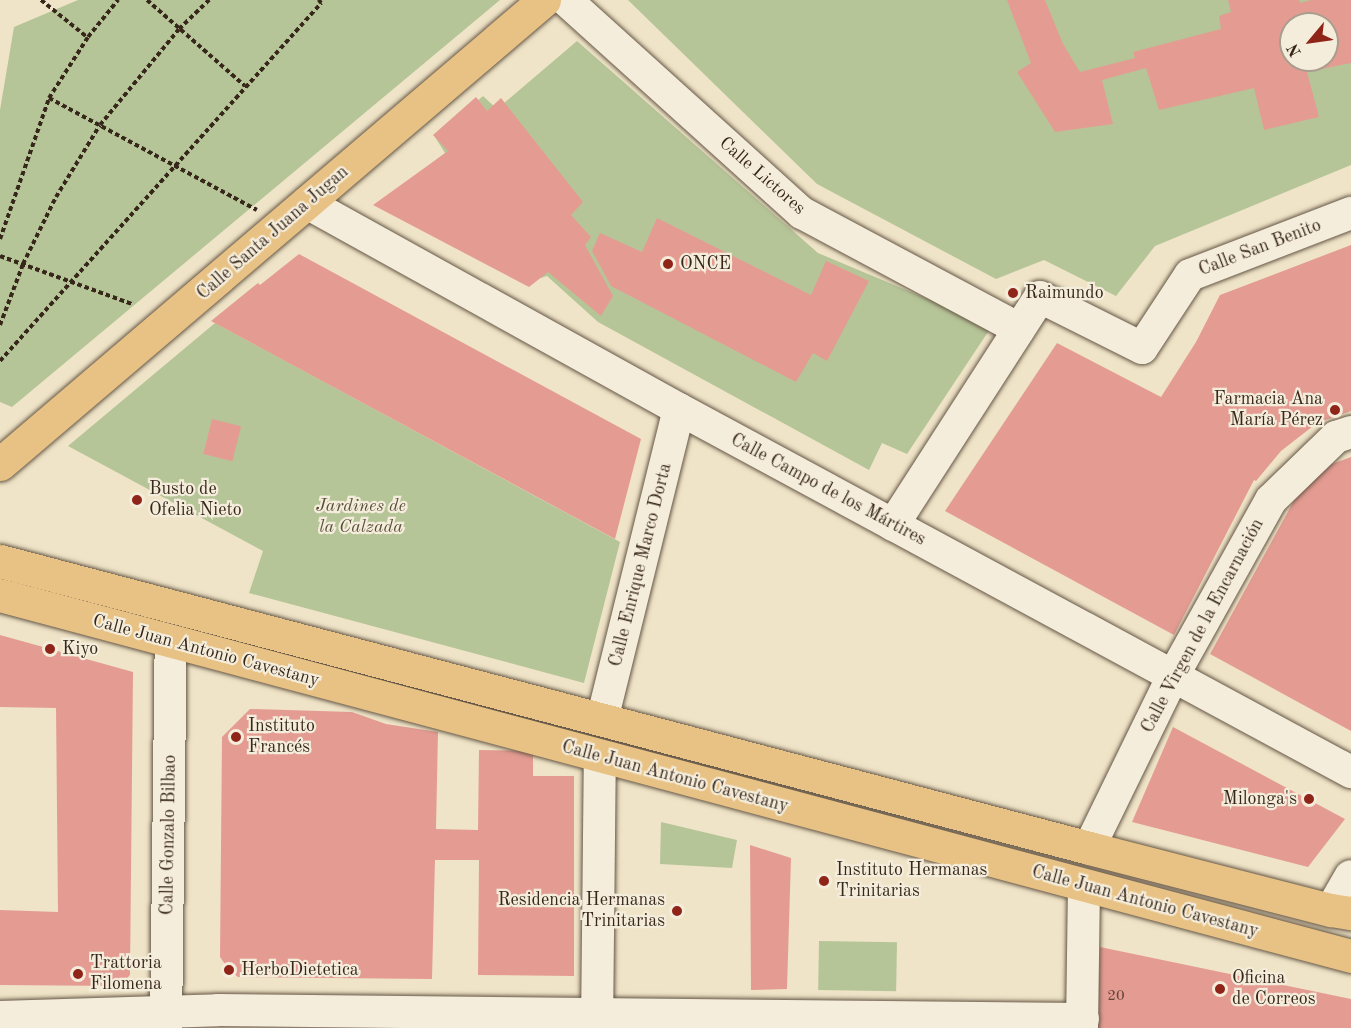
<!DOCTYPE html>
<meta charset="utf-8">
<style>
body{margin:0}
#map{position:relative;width:1351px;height:1028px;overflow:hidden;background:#efe4c7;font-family:"Old Standard TT",serif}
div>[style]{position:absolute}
.green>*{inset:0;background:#b6c598;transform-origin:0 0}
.building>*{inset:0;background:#e49c92;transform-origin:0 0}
.path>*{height:4px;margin-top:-2px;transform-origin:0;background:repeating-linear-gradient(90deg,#37271b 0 4.5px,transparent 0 7.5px)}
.roads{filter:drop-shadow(0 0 2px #655646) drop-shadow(0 0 2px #655646)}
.minor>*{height:32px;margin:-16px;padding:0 16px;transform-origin:16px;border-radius:16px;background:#f5eddb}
.major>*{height:33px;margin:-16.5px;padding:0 16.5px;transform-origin:16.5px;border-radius:16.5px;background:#e8c284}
.dots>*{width:16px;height:16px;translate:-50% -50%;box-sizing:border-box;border:3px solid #f5eddb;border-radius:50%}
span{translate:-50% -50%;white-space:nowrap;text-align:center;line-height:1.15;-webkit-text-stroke:4.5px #f5eddb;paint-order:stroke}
.number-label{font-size:15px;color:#624439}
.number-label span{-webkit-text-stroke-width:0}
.street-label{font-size:18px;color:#37271b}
.poi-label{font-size:18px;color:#37271b}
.left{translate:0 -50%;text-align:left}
.right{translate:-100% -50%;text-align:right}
.park-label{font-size:18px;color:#574e3a;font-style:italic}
.north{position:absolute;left:1279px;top:12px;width:60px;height:60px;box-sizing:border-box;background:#f5eddb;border:2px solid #a99e8e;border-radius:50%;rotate:241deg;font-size:16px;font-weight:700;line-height:24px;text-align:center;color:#37271b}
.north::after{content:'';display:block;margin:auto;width:21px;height:27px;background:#8f2418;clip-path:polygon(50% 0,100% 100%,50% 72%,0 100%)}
</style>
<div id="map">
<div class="green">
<div style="clip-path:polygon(78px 0,500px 0,12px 407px,0 402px,0 110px,14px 27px)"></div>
<div style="clip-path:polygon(evenodd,628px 0,1351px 0,1351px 165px,1155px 246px,1116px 296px,1044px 260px,996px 279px,817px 184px,628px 0,1291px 24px,1327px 24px,1327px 60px,1291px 60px,1291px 24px)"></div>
<div style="clip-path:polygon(577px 41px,818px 253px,992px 326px,907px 454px,882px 443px,869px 470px,598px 322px,547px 276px,526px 283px,378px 205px,445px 153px,435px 137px,483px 96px,497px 109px)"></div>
<div style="clip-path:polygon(215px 323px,620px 542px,584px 683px,249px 593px,263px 551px,68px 446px)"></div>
<div style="clip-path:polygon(661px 822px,737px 840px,732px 868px,660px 864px)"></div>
<div style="left:819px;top:941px;width:78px;height:49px;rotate:1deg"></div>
</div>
<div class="building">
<div style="clip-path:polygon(evenodd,1007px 0,1045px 0,1063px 44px,1080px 72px,1135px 58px,1133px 52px,1221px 29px,1219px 16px,1231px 12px,1228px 0,1299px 0,1300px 3px,1311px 0,1351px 0,1351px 63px,1307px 72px,1319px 117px,1264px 130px,1254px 88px,1159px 110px,1146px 68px,1102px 80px,1113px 124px,1055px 132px,1017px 72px,1031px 63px,1007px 0,1291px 24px,1327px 24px,1327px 60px,1291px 60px,1291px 24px)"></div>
<div style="clip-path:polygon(476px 97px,487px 111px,501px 98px,583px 202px,571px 215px,591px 237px,585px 245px,613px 296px,601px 316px,548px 272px,529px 287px,373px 205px,448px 151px,433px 135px)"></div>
<div style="clip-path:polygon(657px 218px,811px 295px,826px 261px,869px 281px,827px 361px,813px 353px,796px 382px,611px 286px,592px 251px,600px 233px,642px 252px)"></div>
<div style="clip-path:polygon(1351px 245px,1351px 411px,1317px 423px,1281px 451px,1256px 481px,1254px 480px,1174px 635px,945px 511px,1057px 343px,1161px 397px,1196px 342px,1220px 295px)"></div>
<div style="clip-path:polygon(299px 254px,641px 439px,615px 539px,211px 321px,258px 283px,260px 285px)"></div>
<div style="left:212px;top:419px;width:30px;height:36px;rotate:14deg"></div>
<div style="clip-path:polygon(1351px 457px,1351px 731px,1210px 654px,1296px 497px,1329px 465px)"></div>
<div style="clip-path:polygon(0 635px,133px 672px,130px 975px,119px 986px,0 985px,0 910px,58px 912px,56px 708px,0 707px)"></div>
<div style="clip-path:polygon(250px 709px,352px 712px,386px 724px,438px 732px,436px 829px,478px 830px,479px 750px,533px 751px,533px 776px,574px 776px,574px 976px,478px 975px,479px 860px,435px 860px,432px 979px,238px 977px,229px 970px,220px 957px,222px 737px)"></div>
<div style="clip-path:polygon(1173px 727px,1345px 819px,1308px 867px,1132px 822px)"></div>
<div style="clip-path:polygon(750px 845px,791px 858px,787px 989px,751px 990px)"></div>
<div style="clip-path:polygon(1100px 947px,1351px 999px,1351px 1028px,1098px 1028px)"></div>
</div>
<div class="path">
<div style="left:41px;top:0;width:59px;rotate:38.8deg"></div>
<div style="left:147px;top:0;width:130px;rotate:41.3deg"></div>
<div style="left:49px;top:98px;width:236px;rotate:28.3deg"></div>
<div style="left:0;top:239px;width:149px;rotate:-70.8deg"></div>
<div style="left:49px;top:98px;width:72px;rotate:-57.4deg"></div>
<div style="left:88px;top:37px;width:48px;rotate:-51deg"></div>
<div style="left:0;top:256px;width:140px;rotate:20deg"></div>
<div style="left:0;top:325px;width:65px;rotate:-69.3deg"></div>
<div style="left:23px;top:264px;width:75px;rotate:-63.8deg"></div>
<div style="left:56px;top:197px;width:84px;rotate:-58.6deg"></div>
<div style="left:100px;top:125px;width:124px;rotate:-50.5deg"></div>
<div style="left:179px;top:29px;width:42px;rotate:-44deg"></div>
<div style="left:0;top:361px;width:481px;rotate:-48.1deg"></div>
<div style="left:321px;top:3px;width:4px;rotate:-124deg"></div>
</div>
<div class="roads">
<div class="minor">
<div style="left:566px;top:0;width:318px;rotate:42.1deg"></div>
<div style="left:802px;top:213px;width:246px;rotate:28.1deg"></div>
<div style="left:307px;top:203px;width:425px;rotate:29deg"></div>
<div style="left:679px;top:409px;width:764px;rotate:28.38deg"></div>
<div style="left:893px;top:525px;width:271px;rotate:-57.2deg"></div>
<div style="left:1040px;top:297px;width:114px;rotate:26.6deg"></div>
<div style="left:1142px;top:348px;width:87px;rotate:-56.7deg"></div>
<div style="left:1190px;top:275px;width:173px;rotate:-21.1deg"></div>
<div style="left:602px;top:720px;width:320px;rotate:-76.1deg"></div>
<div style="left:1089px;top:848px;width:191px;rotate:-64deg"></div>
<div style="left:1173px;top:676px;width:201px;rotate:-60.9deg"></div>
<div style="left:1271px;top:500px;width:91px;rotate:-44.1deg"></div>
<div style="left:1336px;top:437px;width:16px;rotate:-18deg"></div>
<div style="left:1331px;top:910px;width:39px;rotate:-60deg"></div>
<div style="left:0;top:1017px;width:218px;rotate:-1.8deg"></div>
<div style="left:218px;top:1010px;width:865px;rotate:0.6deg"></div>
<div style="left:166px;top:1028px;width:386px;rotate:-89.3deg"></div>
<div style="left:597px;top:1028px;width:272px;rotate:-89.4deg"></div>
<div style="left:1082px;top:1028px;width:142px;rotate:-89.2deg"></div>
</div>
<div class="major">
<div style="left:0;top:464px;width:715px;rotate:-40.46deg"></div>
<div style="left:0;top:561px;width:1126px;rotate:14.76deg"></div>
<div style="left:1089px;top:848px;width:250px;rotate:14.4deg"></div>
<div style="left:1331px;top:910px;width:20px;rotate:9deg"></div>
<div style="left:0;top:595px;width:1398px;rotate:14.96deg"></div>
</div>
</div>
<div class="dots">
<div style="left:668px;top:264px;background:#8f2418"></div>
<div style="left:1013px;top:293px;background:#8f2418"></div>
<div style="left:1335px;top:410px;background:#8f2418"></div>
<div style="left:137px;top:500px;background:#8f2418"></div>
<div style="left:50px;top:649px;background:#8f2418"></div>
<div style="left:236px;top:737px;background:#8f2418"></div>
<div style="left:1309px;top:799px;background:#8f2418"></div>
<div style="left:824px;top:881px;background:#8f2418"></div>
<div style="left:677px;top:911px;background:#8f2418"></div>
<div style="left:229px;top:970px;background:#8f2418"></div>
<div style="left:78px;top:974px;background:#8f2418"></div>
<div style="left:1220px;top:989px;background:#8f2418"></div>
</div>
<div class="number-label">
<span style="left:1116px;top:997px">20</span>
</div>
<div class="street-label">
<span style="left:762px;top:176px;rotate:41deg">Calle Lictores</span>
<span style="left:273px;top:233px;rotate:-41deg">Calle Santa Juana Jugan</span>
<span style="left:1260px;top:248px;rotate:-21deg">Calle San Benito</span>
<span style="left:828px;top:490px;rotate:28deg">Calle Campo de los Mártires</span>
<span style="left:641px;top:565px;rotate:-76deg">Calle Enrique Marco Dorta</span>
<span style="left:1203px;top:626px;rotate:-62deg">Calle Virgen de la Encarnación</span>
<span style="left:206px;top:651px;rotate:15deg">Calle Juan Antonio Cavestany</span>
<span style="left:675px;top:777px;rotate:15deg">Calle Juan Antonio Cavestany</span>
<span style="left:169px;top:835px;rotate:-89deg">Calle Gonzalo Bilbao</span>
<span style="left:1145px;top:902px;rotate:15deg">Calle Juan Antonio Cavestany</span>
</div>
<div class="poi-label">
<span class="left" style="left:680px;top:264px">ONCE</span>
<span class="left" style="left:1025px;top:293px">Raimundo</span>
<span class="right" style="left:1323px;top:410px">Farmacia Ana<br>María Pérez</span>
<span class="left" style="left:149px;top:500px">Busto de<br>Ofelia Nieto</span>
<span class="left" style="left:62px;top:649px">Kiyo</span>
<span class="left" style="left:248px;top:737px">Instituto<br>Francés</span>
<span class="right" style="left:1297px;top:799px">Milonga's</span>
<span class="left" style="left:836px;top:881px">Instituto Hermanas<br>Trinitarias</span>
<span class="right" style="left:665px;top:911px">Residencia Hermanas<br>Trinitarias</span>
<span class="left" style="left:90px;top:974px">Trattoria<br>Filomena</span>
<span class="left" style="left:241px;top:970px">HerboDietetica</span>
<span class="left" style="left:1232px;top:989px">Oficina<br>de Correos</span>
</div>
<div class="park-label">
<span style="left:361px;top:517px">Jardines de<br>la Calzada</span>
</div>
<div class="north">N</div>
</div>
